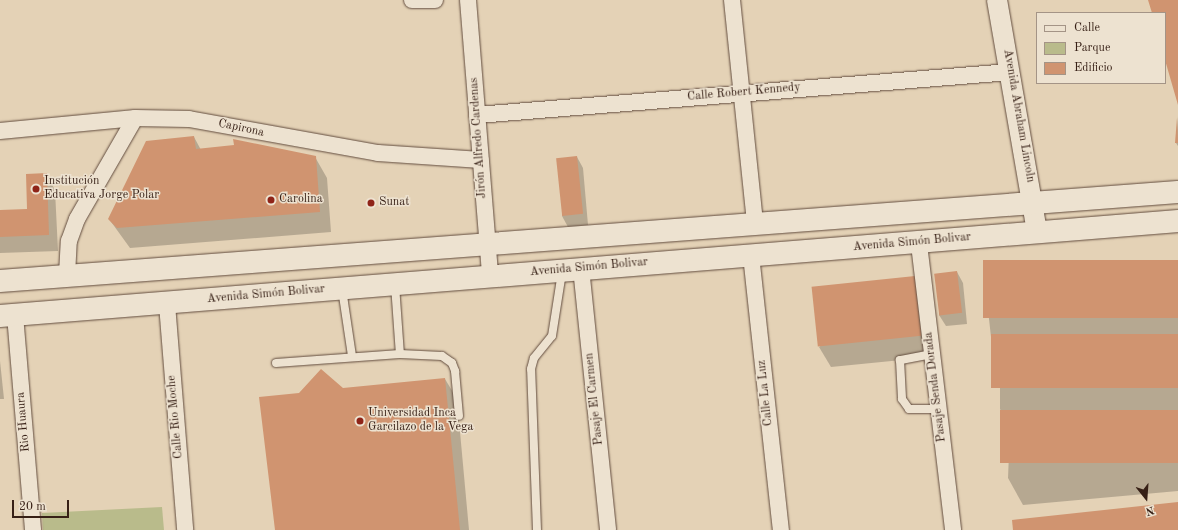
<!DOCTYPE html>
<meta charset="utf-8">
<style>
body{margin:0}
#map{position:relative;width:1178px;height:530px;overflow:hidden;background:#e4d2b6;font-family:"Old Standard TT",serif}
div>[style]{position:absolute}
.green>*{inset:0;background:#b9bb8b}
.shadow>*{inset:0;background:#0003}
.building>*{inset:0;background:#d09470;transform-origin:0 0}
.roads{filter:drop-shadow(0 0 1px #624c3e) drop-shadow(0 0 1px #624c3e)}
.service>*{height:8px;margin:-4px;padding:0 4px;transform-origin:4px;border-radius:4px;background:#ede2d0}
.minor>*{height:16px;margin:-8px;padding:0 8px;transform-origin:8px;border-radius:8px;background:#ede2d0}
.tertiary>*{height:20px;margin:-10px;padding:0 10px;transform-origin:10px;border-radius:10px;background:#ede2d0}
.secondary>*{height:22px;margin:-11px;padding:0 11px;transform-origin:11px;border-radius:11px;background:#ede2d0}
.dots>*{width:11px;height:11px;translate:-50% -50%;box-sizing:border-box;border:2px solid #ede2d0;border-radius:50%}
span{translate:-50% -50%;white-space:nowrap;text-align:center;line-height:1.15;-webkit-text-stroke:3px #ede2d0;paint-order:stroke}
.street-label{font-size:12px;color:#372016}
.poi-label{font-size:12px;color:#372016}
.left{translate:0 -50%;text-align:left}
.legend{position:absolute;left:1036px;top:12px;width:130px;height:72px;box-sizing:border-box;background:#ede2d0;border:1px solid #a49486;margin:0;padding:5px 7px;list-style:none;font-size:12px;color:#372016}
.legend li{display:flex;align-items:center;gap:8px;height:20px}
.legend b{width:20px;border:1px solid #a49486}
.north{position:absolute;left:1126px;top:478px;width:40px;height:40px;-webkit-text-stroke:3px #ede2d0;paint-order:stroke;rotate:163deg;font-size:11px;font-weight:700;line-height:16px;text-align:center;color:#372016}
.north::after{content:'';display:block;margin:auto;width:14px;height:18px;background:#372016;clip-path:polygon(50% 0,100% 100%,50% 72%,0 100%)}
.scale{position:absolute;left:12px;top:500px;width:57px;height:18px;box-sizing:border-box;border:2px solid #372016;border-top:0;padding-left:5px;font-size:12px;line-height:14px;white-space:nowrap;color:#372016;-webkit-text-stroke:3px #ede2d0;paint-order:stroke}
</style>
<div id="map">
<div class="green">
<div style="clip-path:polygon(162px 507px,164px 530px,43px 530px,42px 513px)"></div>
</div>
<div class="shadow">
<div style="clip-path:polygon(1178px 116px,1178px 146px,1176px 143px)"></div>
<div style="clip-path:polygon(194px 137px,201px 150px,315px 157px,327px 178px,331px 232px,130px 248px,109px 219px)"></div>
<div style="clip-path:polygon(577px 157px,583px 168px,588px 225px,568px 227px,562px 216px)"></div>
<div style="clip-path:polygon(46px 174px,55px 190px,58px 251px,0 253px,0 211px,28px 210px)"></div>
<div style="clip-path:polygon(1178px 261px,1178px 491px,1023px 505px,1008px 478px,1010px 427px,1000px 409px,1000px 353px,991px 337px,985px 283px)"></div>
<div style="clip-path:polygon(957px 272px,963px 283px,967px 324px,946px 326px,939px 315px)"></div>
<div style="clip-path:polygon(915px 277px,932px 357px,831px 367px,819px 347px)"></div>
<div style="clip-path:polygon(0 361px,4px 399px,0 399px)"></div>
<div style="clip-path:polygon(445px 379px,457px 399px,469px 530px,276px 530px,343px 390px)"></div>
</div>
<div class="building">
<div style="clip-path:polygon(1148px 0,1178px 0,1178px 105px,1165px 60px,1165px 13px,1152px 13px)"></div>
<div style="clip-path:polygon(1177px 118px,1178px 143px,1175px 143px)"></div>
<div style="clip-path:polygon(194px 136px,196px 149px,234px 145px,233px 139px,316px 156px,320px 212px,117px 228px,108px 219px,146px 141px)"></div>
<div style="left:577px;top:156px;width:58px;height:21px;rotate:84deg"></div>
<div style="clip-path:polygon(47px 173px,49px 235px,0 237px,0 210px,27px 209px,26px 174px)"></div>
<div style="left:1178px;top:260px;width:58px;height:195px;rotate:90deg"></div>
<div style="left:957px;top:271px;width:42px;height:23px;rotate:83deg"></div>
<div style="left:915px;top:276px;width:60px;height:104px;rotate:84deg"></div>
<div style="left:1178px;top:334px;width:54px;height:187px;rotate:90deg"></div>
<div style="clip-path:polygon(321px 369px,343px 388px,445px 378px,460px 530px,275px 530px,259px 397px,299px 393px)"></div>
<div style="left:1178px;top:410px;width:53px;height:178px;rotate:90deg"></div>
<div style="clip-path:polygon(1178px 502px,1178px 530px,1013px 530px,1012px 520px)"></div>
</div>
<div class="roads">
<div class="service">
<div style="left:395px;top:285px;width:69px;rotate:85.9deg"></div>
<div style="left:342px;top:289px;width:68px;rotate:81.5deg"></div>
<div style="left:932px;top:354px;width:33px;rotate:169deg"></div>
<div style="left:900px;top:360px;width:39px;rotate:87deg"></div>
<div style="left:902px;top:399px;width:12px;rotate:55deg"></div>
<div style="left:909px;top:409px;width:29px"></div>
<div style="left:276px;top:363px;width:124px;rotate:-4.2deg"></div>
<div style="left:400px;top:354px;width:42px;rotate:2.7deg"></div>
<div style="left:442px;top:356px;width:12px;rotate:35deg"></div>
<div style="left:452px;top:363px;width:9px;rotate:69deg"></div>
<div style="left:455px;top:371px;width:45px;rotate:84.9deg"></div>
<div style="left:537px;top:530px;width:161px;rotate:-92.1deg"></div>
<div style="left:531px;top:369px;width:11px;rotate:-75deg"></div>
<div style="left:534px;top:358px;width:28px;rotate:-51deg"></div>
<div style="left:552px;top:336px;width:65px;rotate:-81.1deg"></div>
</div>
<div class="minor">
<div style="left:412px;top:0;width:23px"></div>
<div style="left:468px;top:0;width:277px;rotate:85.4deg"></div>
<div style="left:732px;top:0;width:225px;rotate:84.1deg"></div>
<div style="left:477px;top:115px;width:535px;rotate:-4.61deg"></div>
<div style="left:0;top:131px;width:136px;rotate:-5.5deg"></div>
<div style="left:135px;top:118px;width:54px;rotate:1.1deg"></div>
<div style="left:189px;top:119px;width:192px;rotate:10.2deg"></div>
<div style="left:378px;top:153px;width:103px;rotate:3.9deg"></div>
<div style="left:919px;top:244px;width:288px;rotate:83.2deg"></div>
<div style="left:751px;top:255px;width:277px;rotate:83.8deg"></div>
<div style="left:581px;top:268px;width:263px;rotate:84.1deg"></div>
<div style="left:67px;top:275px;width:34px;rotate:-87deg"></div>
<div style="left:69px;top:241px;width:23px;rotate:-70deg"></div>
<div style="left:77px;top:219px;width:116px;rotate:-60.1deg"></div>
<div style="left:167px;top:304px;width:227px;rotate:85.4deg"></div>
<div style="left:15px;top:315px;width:216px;rotate:85.2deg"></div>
</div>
<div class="tertiary">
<div style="left:997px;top:0;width:235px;rotate:80.2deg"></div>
</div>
<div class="secondary">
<div style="left:0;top:281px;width:1181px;rotate:-4.32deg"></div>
<div style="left:0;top:316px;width:1182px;rotate:-4.61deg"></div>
</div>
</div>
<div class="dots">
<div style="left:36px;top:189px;background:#8f2418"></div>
<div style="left:271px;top:200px;background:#8f2418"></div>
<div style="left:371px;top:203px;background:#8f2418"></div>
<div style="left:360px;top:421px;background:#8f2418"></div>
</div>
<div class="street-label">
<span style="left:744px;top:93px;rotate:-5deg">Calle Robert Kennedy</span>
<span style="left:1018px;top:116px;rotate:80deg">Avenida Abraham Lincoln</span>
<span style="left:241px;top:129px;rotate:12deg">Capirona</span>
<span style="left:479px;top:138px;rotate:-94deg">Jirón Alfredo Cardenas</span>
<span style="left:912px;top:243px;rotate:-5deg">Avenida Simón Bolivar</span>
<span style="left:589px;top:268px;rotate:-5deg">Avenida Simón Bolivar</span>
<span style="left:266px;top:295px;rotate:-5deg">Avenida Simón Bolivar</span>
<span style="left:936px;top:387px;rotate:-97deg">Pasaje Senda Dorada</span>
<span style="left:766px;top:393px;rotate:-96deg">Calle La Luz</span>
<span style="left:595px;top:399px;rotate:-96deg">Pasaje El Carmen</span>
<span style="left:176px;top:417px;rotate:-95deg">Calle Rio Moche</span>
<span style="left:24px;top:422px;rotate:-95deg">Rio Huaura</span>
</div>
<div class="poi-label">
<span class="left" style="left:44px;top:189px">Institución<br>Educativa Jorge Polar</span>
<span class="left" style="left:279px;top:200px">Carolina</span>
<span class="left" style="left:379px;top:203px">Sunat</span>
<span class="left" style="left:368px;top:421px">Universidad Inca<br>Garcilazo de la Vega</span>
</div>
<ul class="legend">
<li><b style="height:5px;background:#ede2d0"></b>Calle</li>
<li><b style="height:11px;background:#b9bb8b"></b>Parque</li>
<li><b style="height:11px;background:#d09470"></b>Edificio</li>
</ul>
<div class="north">N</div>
<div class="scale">20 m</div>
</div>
